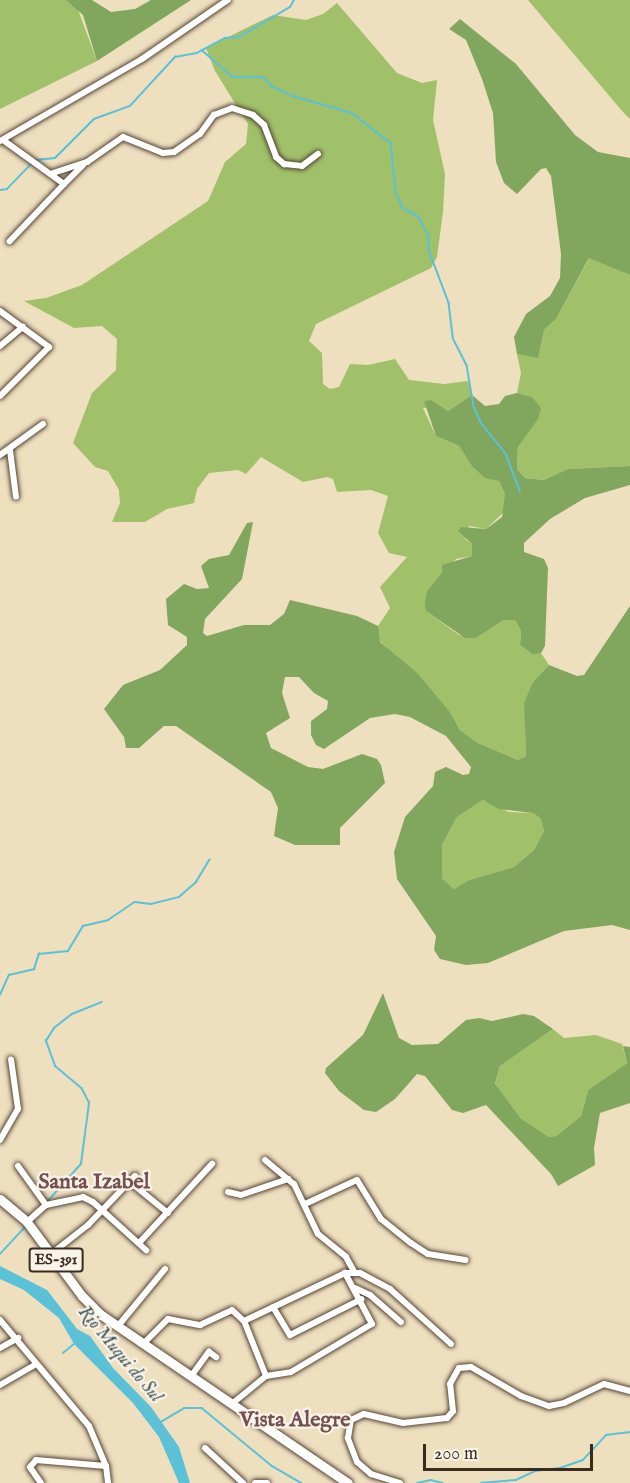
<!DOCTYPE html>
<style>
body{margin:0}
#map{position:relative;width:630px;height:1483px;overflow:hidden;background:#eedfbf;font-family:"IM FELL English",serif}
div>[style]{position:absolute}
.green>*{inset:0;background:#a0c169}
.forest>*{inset:0;background:#80a75d}
.water>*{inset:0;background:#5ac1d7}
.stream>*{height:1.5px;margin:-0.75px;padding:0 0.75px;transform-origin:0.75px;border-radius:0.75px;background:#5ac1d7}
.roads{filter:drop-shadow(0 0 2px #564536) drop-shadow(0 0 2px #564536)}
.minor>*{height:6px;margin:-3px;padding:0 3px;transform-origin:3px;border-radius:3px;background:#fff}
.primary>*{height:9px;margin:-4.5px;padding:0 4.5px;transform-origin:4.5px;border-radius:4.5px;background:#fff}
span{translate:-50% -50%;white-space:nowrap;text-align:center;line-height:1.15;-webkit-text-stroke:4.5px #f7f3e8;paint-order:stroke}
.shield-label span{padding:2px 4px;background:#f7f3e8;border:2px solid;border-radius:4px;-webkit-text-stroke-width:0}
.shield-label{font-size:15px;color:#3b2a1e;font-weight:700}
.water-label{font-size:18px;color:#445756;font-style:italic}
.district-label{font-size:22px;color:#765051;font-weight:700}
.scale{position:absolute;left:423px;top:1444px;width:170px;height:27px;box-sizing:border-box;border:3px solid #3b2a1e;border-top:0;padding-left:8px;font-size:18px;line-height:21px;white-space:nowrap;color:#3b2a1e;-webkit-text-stroke:4px #f7f3e8;paint-order:stroke}
</style>
<div id="map">
<div class="green">
<div style="clip-path:polygon(0 0,66px 0,77px 7px,97px 61px,0 109px)"></div>
<div style="clip-path:polygon(528px 0,630px 0,630px 119px,623px 112px)"></div>
<div style="clip-path:polygon(337px 3px,397px 73px,422px 83px,437px 80px,433px 120px,445px 174px,443px 212px,437px 257px,431px 268px,316px 324px,309px 341px,322px 353px,323px 384px,330px 389px,339px 387px,350px 364px,368px 365px,395px 359px,409px 380px,444px 384px,468px 381px,472px 395px,448px 411px,441px 407px,423px 408px,436px 436px,459px 446px,471px 465px,499px 481px,505px 494px,505px 511px,486px 529px,469px 526px,465px 539px,472px 544px,472px 556px,456px 559px,427px 591px,426px 611px,459px 635px,476px 638px,504px 620px,515px 620px,521px 631px,520px 645px,533px 655px,541px 653px,549px 665px,533px 682px,525px 726px,526px 756px,518px 760px,478px 743px,460px 730px,450px 712px,376px 637px,378px 626px,390px 608px,380px 587px,407px 557px,389px 553px,378px 533px,388px 496px,371px 490px,337px 492px,333px 479px,327px 477px,303px 482px,261px 457px,246px 474px,238px 470px,209px 473px,197px 489px,194px 503px,167px 509px,145px 522px,112px 522px,120px 503px,119px 490px,108px 471px,95px 467px,73px 443px,92px 393px,116px 370px,117px 339px,102px 326px,74px 328px,24px 301px,46px 298px,82px 285px,208px 201px,225px 162px,246px 144px,248px 124px,215px 71px,206px 48px,273px 15px,306px 20px,323px 14px)"></div>
<div style="clip-path:polygon(590px 257px,630px 275px,630px 466px,568px 469px,545px 480px,525px 478px,517px 469px,518px 447px,527px 433px,532px 397px,517px 393px,521px 373px,517px 354px,538px 357px,544px 330px,556px 319px)"></div>
<div style="clip-path:polygon(483px 800px,509px 812px,533px 813px,540px 818px,544px 831px,534px 850px,514px 867px,469px 880px,454px 889px,442px 878px,442px 845px,457px 817px)"></div>
<div style="clip-path:polygon(553px 1029px,564px 1038px,596px 1035px,622px 1044px,627px 1063px,588px 1090px,581px 1116px,556px 1136px,549px 1137px,521px 1120px,495px 1085px,500px 1066px)"></div>
</div>
<div class="forest">
<div style="clip-path:polygon(66px 0,92px 0,111px 12px,135px 9px,151px 0,191px 0,97px 61px,83px 15px)"></div>
<div style="clip-path:polygon(460px 19px,516px 64px,575px 135px,598px 152px,630px 158px,630px 275px,589px 258px,556px 319px,544px 330px,538px 358px,517px 354px,514px 337px,526px 314px,550px 296px,560px 278px,561px 254px,551px 176px,546px 168px,541px 169px,517px 194px,504px 183px,496px 162px,493px 113px,482px 79px,466px 40px,449px 29px)"></div>
<div style="clip-path:polygon(517px 393px,532px 397px,541px 408px,538px 419px,518px 447px,517px 469px,525px 478px,544px 480px,568px 469px,630px 466px,630px 485px,585px 498px,550px 519px,524px 543px,524px 552px,544px 559px,548px 568px,545px 646px,541px 653px,533px 655px,520px 645px,521px 631px,515px 620px,504px 620px,476px 638px,465px 638px,426px 611px,425px 603px,427px 591px,442px 573px,442px 565px,472px 556px,472px 544px,458px 531px,461px 527px,486px 529px,502px 517px,505px 494px,499px 481px,485px 478px,471px 465px,459px 446px,436px 436px,424px 401px,431px 400px,448px 411px,472px 395px,485px 406px,499px 404px,505px 396px)"></div>
<div style="clip-path:polygon(evenodd,253px 522px,242px 579px,205px 619px,203px 633px,207px 636px,244px 625px,270px 625px,284px 614px,290px 600px,357px 616px,378px 626px,380px 642px,416px 672px,450px 712px,460px 730px,478px 743px,518px 760px,526px 756px,524px 703px,533px 682px,549px 665px,577px 676px,584px 675px,630px 606px,630px 930px,612px 925px,564px 931px,488px 963px,466px 965px,440px 959px,434px 950px,436px 936px,397px 879px,394px 852px,405px 817px,433px 786px,435px 772px,446px 767px,463px 775px,469px 774px,471px 767px,446px 736px,410px 717px,395px 714px,370px 718px,324px 749px,316px 745px,311px 735px,311px 721px,327px 709px,328px 701px,314px 693px,299px 677px,285px 677px,282px 693px,290px 718px,266px 733px,271px 748px,308px 767px,323px 769px,362px 754px,377px 759px,381px 765px,385px 783px,340px 828px,340px 845px,295px 845px,274px 836px,278px 808px,271px 792px,176px 726px,164px 726px,139px 748px,126px 748px,124px 737px,104px 709px,123px 685px,160px 670px,187px 645px,187px 637px,168px 625px,166px 599px,184px 584px,197px 589px,209px 588px,201px 566px,209px 559px,229px 555px,247px 523px,253px 522px,483px 800px,499px 809px,533px 813px,540px 818px,544px 831px,534px 850px,514px 867px,469px 880px,454px 889px,442px 878px,442px 845px,457px 817px,483px 800px)"></div>
<div style="clip-path:polygon(383px 993px,399px 1038px,412px 1045px,438px 1044px,466px 1020px,479px 1018px,492px 1021px,523px 1014px,534px 1016px,553px 1029px,500px 1066px,495px 1084px,521px 1119px,549px 1137px,556px 1136px,581px 1116px,588px 1090px,627px 1063px,623px 1046px,630px 1047px,630px 1103px,600px 1113px,594px 1148px,595px 1165px,558px 1186px,551px 1174px,486px 1105px,463px 1113px,452px 1110px,425px 1076px,417px 1074px,395px 1099px,376px 1112px,364px 1110px,339px 1091px,325px 1073px,326px 1068px,363px 1035px)"></div>
</div>
<div class="water">
<div style="clip-path:polygon(0 1266px,47px 1290px,77px 1329px,90px 1336px,113px 1368px,151px 1407px,179px 1447px,190px 1483px,179px 1483px,159px 1437px,133px 1403px,74px 1344px,59px 1318px,24px 1290px,0 1279px)"></div>
</div>
<div class="stream">
<div style="left:202px;top:50px;width:41px;rotate:41.1deg"></div>
<div style="left:233px;top:77px;width:30px"></div>
<div style="left:263px;top:77px;width:14px;rotate:45deg"></div>
<div style="left:273px;top:87px;width:22px;rotate:24deg"></div>
<div style="left:293px;top:96px;width:61px;rotate:16.1deg"></div>
<div style="left:352px;top:113px;width:49px;rotate:37.6deg"></div>
<div style="left:391px;top:143px;width:49px;rotate:84.2deg"></div>
<div style="left:396px;top:192px;width:17px;rotate:66deg"></div>
<div style="left:403px;top:208px;width:18px;rotate:29deg"></div>
<div style="left:419px;top:217px;width:21px;rotate:62deg"></div>
<div style="left:429px;top:236px;width:14px;rotate:90deg"></div>
<div style="left:429px;top:250px;width:57px;rotate:69.3deg"></div>
<div style="left:449px;top:303px;width:35px;rotate:83deg"></div>
<div style="left:453px;top:338px;width:30px;rotate:63deg"></div>
<div style="left:467px;top:365px;width:43px;rotate:80.5deg"></div>
<div style="left:474px;top:407px;width:19px;rotate:65deg"></div>
<div style="left:482px;top:424px;width:38px;rotate:51deg"></div>
<div style="left:506px;top:454px;width:40px;rotate:69deg"></div>
<div style="left:36px;top:160px;width:19px;rotate:-6deg"></div>
<div style="left:55px;top:158px;width:55px;rotate:-45deg"></div>
<div style="left:94px;top:119px;width:38px;rotate:-20deg"></div>
<div style="left:130px;top:106px;width:67px;rotate:-47.4deg"></div>
<div style="left:175px;top:57px;width:22px;rotate:-10deg"></div>
<div style="left:197px;top:53px;width:32px;rotate:-28deg"></div>
<div style="left:225px;top:38px;width:14px;rotate:-4deg"></div>
<div style="left:239px;top:37px;width:59px;rotate:-30.5deg"></div>
<div style="left:290px;top:7px;width:8px;rotate:-60deg"></div>
<div style="left:0;top:190px;width:7px;rotate:-8deg"></div>
<div style="left:7px;top:189px;width:36px;rotate:-46deg"></div>
<div style="left:0;top:995px;width:22px;rotate:-66deg"></div>
<div style="left:9px;top:975px;width:26px;rotate:-13deg"></div>
<div style="left:34px;top:969px;width:16px;rotate:-72deg"></div>
<div style="left:39px;top:954px;width:29px;rotate:-6deg"></div>
<div style="left:68px;top:951px;width:29px;rotate:-59deg"></div>
<div style="left:83px;top:926px;width:26px;rotate:-13deg"></div>
<div style="left:108px;top:920px;width:32px;rotate:-34deg"></div>
<div style="left:135px;top:902px;width:16px;rotate:7deg"></div>
<div style="left:151px;top:904px;width:29px;rotate:-14deg"></div>
<div style="left:179px;top:897px;width:23px;rotate:-41deg"></div>
<div style="left:196px;top:882px;width:26px;rotate:-59deg"></div>
<div style="left:47px;top:1202px;width:51px;rotate:-48.2deg"></div>
<div style="left:81px;top:1164px;width:62px;rotate:-82.5deg"></div>
<div style="left:89px;top:1103px;width:16px;rotate:-117deg"></div>
<div style="left:82px;top:1089px;width:35px;rotate:-140deg"></div>
<div style="left:55px;top:1066px;width:27px;rotate:-110deg"></div>
<div style="left:46px;top:1041px;width:15px;rotate:-58deg"></div>
<div style="left:54px;top:1028px;width:23px;rotate:-38deg"></div>
<div style="left:72px;top:1014px;width:32px;rotate:-22deg"></div>
<div style="left:0;top:1254px;width:38px;rotate:-47deg"></div>
<div style="left:63px;top:1353px;width:14px;rotate:-39deg"></div>
<div style="left:161px;top:1422px;width:27px;rotate:-31deg"></div>
<div style="left:184px;top:1408px;width:18px"></div>
<div style="left:202px;top:1408px;width:91px;rotate:39.6deg"></div>
<div style="left:272px;top:1466px;width:34px;rotate:30deg"></div>
<div style="left:417px;top:1483px;width:14px;rotate:-12deg"></div>
<div style="left:431px;top:1480px;width:12px;rotate:14deg"></div>
<div style="left:481px;top:1483px;width:35px;rotate:-5deg"></div>
<div style="left:516px;top:1480px;width:21px;rotate:-25deg"></div>
<div style="left:535px;top:1471px;width:25px;rotate:-7deg"></div>
<div style="left:560px;top:1468px;width:24px;rotate:-19deg"></div>
<div style="left:583px;top:1460px;width:34px;rotate:-47deg"></div>
<div style="left:606px;top:1435px;width:24px;rotate:-7deg"></div>
</div>
<div class="roads">
<div class="minor">
<div style="left:3px;top:140px;width:75px;rotate:35.8deg"></div>
<div style="left:64px;top:184px;width:79px;rotate:133.5deg"></div>
<div style="left:0;top:141px;width:164px;rotate:-30deg"></div>
<div style="left:142px;top:59px;width:104px;rotate:-34.5deg"></div>
<div style="left:53px;top:173px;width:36px;rotate:-18deg"></div>
<div style="left:87px;top:162px;width:44px;rotate:-34.8deg"></div>
<div style="left:123px;top:137px;width:43px;rotate:21.8deg"></div>
<div style="left:163px;top:153px;width:11px;rotate:-5deg"></div>
<div style="left:174px;top:152px;width:32px;rotate:-35deg"></div>
<div style="left:200px;top:134px;width:24px;rotate:-54deg"></div>
<div style="left:214px;top:115px;width:19px;rotate:-21deg"></div>
<div style="left:232px;top:108px;width:22px;rotate:18deg"></div>
<div style="left:253px;top:115px;width:15px;rotate:42deg"></div>
<div style="left:264px;top:125px;width:34px;rotate:69deg"></div>
<div style="left:276px;top:157px;width:11px;rotate:41deg"></div>
<div style="left:284px;top:164px;width:18px;rotate:6deg"></div>
<div style="left:302px;top:166px;width:20px;rotate:-37deg"></div>
<div style="left:64px;top:184px;width:27px;rotate:-45deg"></div>
<div style="left:0;top:311px;width:61px;rotate:36.3deg"></div>
<div style="left:49px;top:347px;width:69px;rotate:135deg"></div>
<div style="left:0;top:346px;width:30px;rotate:-40deg"></div>
<div style="left:10px;top:450px;width:47px;rotate:82.7deg"></div>
<div style="left:0;top:455px;width:53px;rotate:-35.8deg"></div>
<div style="left:0;top:1140px;width:36px;rotate:-60deg"></div>
<div style="left:18px;top:1109px;width:50px;rotate:-98deg"></div>
<div style="left:265px;top:1160px;width:38px;rotate:40deg"></div>
<div style="left:294px;top:1184px;width:55px;rotate:64.4deg"></div>
<div style="left:318px;top:1234px;width:36px;rotate:39deg"></div>
<div style="left:346px;top:1257px;width:18px;rotate:61deg"></div>
<div style="left:18px;top:1166px;width:48px;rotate:54.3deg"></div>
<div style="left:130px;top:1182px;width:49px;rotate:39.2deg"></div>
<div style="left:228px;top:1192px;width:13px;rotate:13deg"></div>
<div style="left:241px;top:1195px;width:50px;rotate:-18.8deg"></div>
<div style="left:305px;top:1204px;width:57px;rotate:-24.8deg"></div>
<div style="left:357px;top:1180px;width:46px;rotate:58.4deg"></div>
<div style="left:381px;top:1219px;width:38px;rotate:39deg"></div>
<div style="left:411px;top:1243px;width:20px;rotate:33deg"></div>
<div style="left:428px;top:1254px;width:38px;rotate:9deg"></div>
<div style="left:27px;top:1222px;width:25px;rotate:-42deg"></div>
<div style="left:46px;top:1205px;width:38px;rotate:-12deg"></div>
<div style="left:83px;top:1197px;width:11px;rotate:27deg"></div>
<div style="left:93px;top:1202px;width:72px;rotate:42.2deg"></div>
<div style="left:139px;top:1243px;width:108px;rotate:-47.3deg"></div>
<div style="left:51px;top:1254px;width:47px;rotate:-38.1deg"></div>
<div style="left:88px;top:1225px;width:68px;rotate:-46.2deg"></div>
<div style="left:355px;top:1288px;width:17px;rotate:25deg"></div>
<div style="left:370px;top:1295px;width:41px;rotate:41.1deg"></div>
<div style="left:273px;top:1307px;width:33px;rotate:59deg"></div>
<div style="left:290px;top:1335px;width:80px;rotate:-26.6deg"></div>
<div style="left:0;top:1320px;width:138px;rotate:50deg"></div>
<div style="left:89px;top:1426px;width:43px;rotate:67deg"></div>
<div style="left:106px;top:1466px;width:17px;rotate:83deg"></div>
<div style="left:118px;top:1326px;width:74px;rotate:-50.5deg"></div>
<div style="left:144px;top:1343px;width:34px;rotate:-45deg"></div>
<div style="left:168px;top:1319px;width:33px;rotate:11deg"></div>
<div style="left:200px;top:1325px;width:35px;rotate:-25deg"></div>
<div style="left:232px;top:1310px;width:16px;rotate:43deg"></div>
<div style="left:0;top:1348px;width:21px;rotate:-29deg"></div>
<div style="left:192px;top:1375px;width:29px;rotate:-54deg"></div>
<div style="left:209px;top:1352px;width:9px;rotate:36deg"></div>
<div style="left:266px;top:1376px;width:59px;rotate:-111.8deg"></div>
<div style="left:244px;top:1321px;width:112px;rotate:-25.4deg"></div>
<div style="left:345px;top:1273px;width:15px"></div>
<div style="left:360px;top:1273px;width:34px;rotate:28deg"></div>
<div style="left:390px;top:1289px;width:82px;rotate:42deg"></div>
<div style="left:0;top:1385px;width:39px;rotate:-30deg"></div>
<div style="left:233px;top:1403px;width:43px;rotate:-39.3deg"></div>
<div style="left:266px;top:1376px;width:25px;rotate:-9deg"></div>
<div style="left:291px;top:1372px;width:94px;rotate:-30.7deg"></div>
<div style="left:372px;top:1324px;width:58px;rotate:-117.9deg"></div>
<div style="left:205px;top:1448px;width:52px;rotate:42.6deg"></div>
<div style="left:41px;top:1483px;width:19px;rotate:-125deg"></div>
<div style="left:30px;top:1467px;width:9px;rotate:-49deg"></div>
<div style="left:36px;top:1460px;width:70px;rotate:4.9deg"></div>
<div style="left:255px;top:1483px;width:12px"></div>
<div style="left:400px;top:1483px;width:30px;rotate:-163deg"></div>
<div style="left:371px;top:1474px;width:18px;rotate:-139deg"></div>
<div style="left:357px;top:1462px;width:26px;rotate:-111deg"></div>
<div style="left:348px;top:1438px;width:18px;rotate:-81deg"></div>
<div style="left:351px;top:1420px;width:14px;rotate:-25deg"></div>
<div style="left:364px;top:1414px;width:40px;rotate:13deg"></div>
<div style="left:403px;top:1423px;width:44px;rotate:-6.5deg"></div>
<div style="left:447px;top:1418px;width:9px;rotate:-49deg"></div>
<div style="left:453px;top:1411px;width:27px;rotate:-96deg"></div>
<div style="left:450px;top:1384px;width:18px;rotate:-61deg"></div>
<div style="left:459px;top:1368px;width:12px;rotate:-5deg"></div>
<div style="left:471px;top:1367px;width:58px;rotate:30.1deg"></div>
<div style="left:521px;top:1396px;width:30px;rotate:20deg"></div>
<div style="left:549px;top:1406px;width:15px;rotate:-11deg"></div>
<div style="left:564px;top:1403px;width:44px;rotate:-25.4deg"></div>
<div style="left:604px;top:1384px;width:27px;rotate:15deg"></div>
</div>
<div class="primary">
<div style="left:0;top:1199px;width:35px;rotate:40deg"></div>
<div style="left:27px;top:1222px;width:92px;rotate:53.4deg"></div>
<div style="left:82px;top:1296px;width:25px;rotate:45deg"></div>
<div style="left:100px;top:1314px;width:300px;rotate:34.3deg"></div>
</div>
</div>
<div class="shield-label">
<span style="left:56px;top:1260px">ES-391</span>
</div>
<div class="water-label">
<span style="left:119px;top:1355px;rotate:50deg">Rio Muqui do Sul</span>
</div>
<div class="district-label">
<span style="left:94px;top:1183px">Santa Izabel</span>
<span style="left:295px;top:1421px">Vista Alegre</span>
</div>
<div class="scale">200 m</div>
</div>
